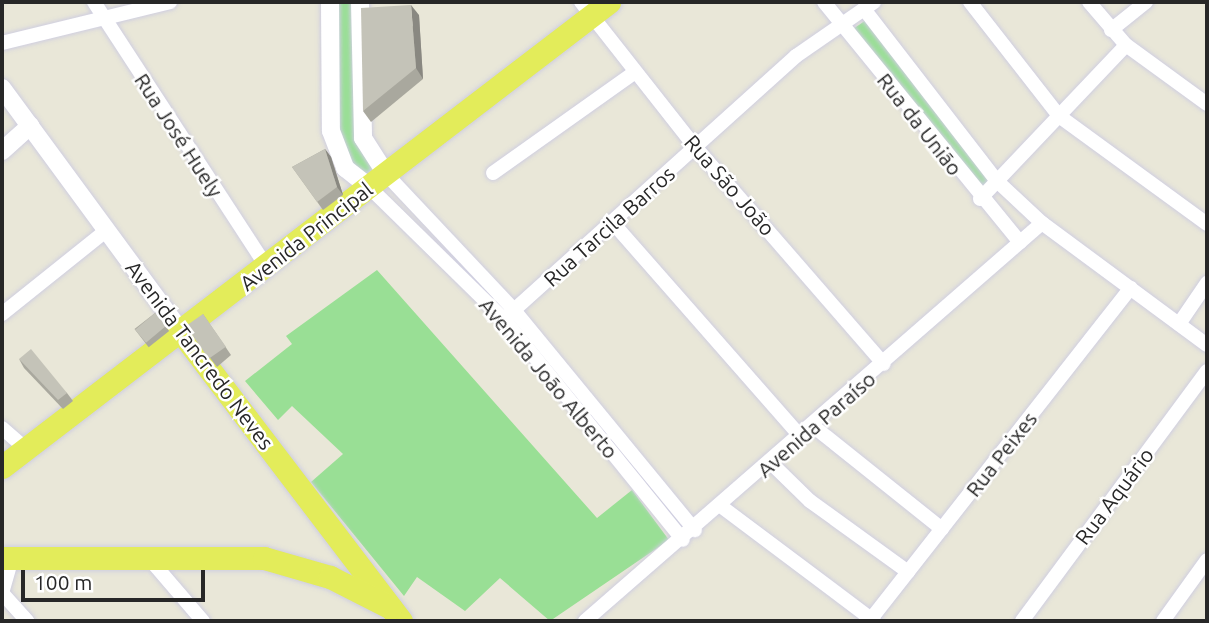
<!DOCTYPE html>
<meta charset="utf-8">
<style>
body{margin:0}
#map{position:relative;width:1209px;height:623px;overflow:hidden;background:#e9e7d8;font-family:Ubuntu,sans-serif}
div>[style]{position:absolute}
.green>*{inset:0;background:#99df95}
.roads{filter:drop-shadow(0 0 2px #cfcee0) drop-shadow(0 0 2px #cfcee0)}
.minor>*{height:14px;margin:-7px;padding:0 7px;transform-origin:7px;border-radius:7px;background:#fff}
.tertiary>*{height:18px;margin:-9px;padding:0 9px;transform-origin:9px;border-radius:9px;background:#fff}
.primary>*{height:23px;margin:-11.5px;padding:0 11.5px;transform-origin:11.5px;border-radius:11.5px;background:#e3ec5a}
.wall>*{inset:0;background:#a9a89e;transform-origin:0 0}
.shaded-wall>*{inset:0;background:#898881}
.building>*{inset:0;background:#c4c3b8;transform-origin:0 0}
span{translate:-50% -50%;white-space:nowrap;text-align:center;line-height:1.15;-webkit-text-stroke:5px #fff;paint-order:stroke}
.street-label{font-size:21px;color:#272727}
.frame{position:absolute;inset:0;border:4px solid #272727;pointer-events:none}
.scale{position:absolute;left:21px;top:570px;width:184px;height:32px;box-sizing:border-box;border:4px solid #272727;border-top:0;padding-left:9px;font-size:21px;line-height:24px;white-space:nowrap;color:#272727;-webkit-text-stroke:5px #fff;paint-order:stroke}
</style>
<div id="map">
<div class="green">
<div style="clip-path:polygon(337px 2px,355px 2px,356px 144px,375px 171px,366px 179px,349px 161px,338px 134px)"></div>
<div style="clip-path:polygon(866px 20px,991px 182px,981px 191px,853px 29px)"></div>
<div style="clip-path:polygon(377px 270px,597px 518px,632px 490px,669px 540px,550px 621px,500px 578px,465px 611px,417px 577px,404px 596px,311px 482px,343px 454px,292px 406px,278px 420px,245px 381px,292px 344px,286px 336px)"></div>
</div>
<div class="roads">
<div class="minor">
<div style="left:94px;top:2px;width:315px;rotate:56.9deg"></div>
<div style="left:581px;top:2px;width:186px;rotate:51.8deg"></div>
<div style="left:696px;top:148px;width:286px;rotate:49deg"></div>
<div style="left:824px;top:2px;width:310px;rotate:50.8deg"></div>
<div style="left:970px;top:2px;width:145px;rotate:52deg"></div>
<div style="left:1059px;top:116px;width:183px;rotate:36.1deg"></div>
<div style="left:1089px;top:2px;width:57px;rotate:49.3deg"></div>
<div style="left:1126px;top:45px;width:100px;rotate:36.1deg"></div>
<div style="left:864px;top:9px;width:217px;rotate:52.3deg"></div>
<div style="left:997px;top:181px;width:62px;rotate:43deg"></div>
<div style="left:1042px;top:223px;width:205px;rotate:36.5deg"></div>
<div style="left:1111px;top:30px;width:45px;rotate:-38.7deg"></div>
<div style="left:2px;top:43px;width:173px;rotate:-13.7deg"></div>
<div style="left:493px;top:173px;width:174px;rotate:-35.4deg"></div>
<div style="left:386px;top:174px;width:187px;rotate:46.7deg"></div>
<div style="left:514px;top:310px;width:285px;rotate:50.6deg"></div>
<div style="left:369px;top:187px;width:189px;rotate:44.4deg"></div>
<div style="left:504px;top:319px;width:284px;rotate:51deg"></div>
<div style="left:980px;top:199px;width:212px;rotate:-46.5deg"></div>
<div style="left:613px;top:223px;width:285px;rotate:48.7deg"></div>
<div style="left:2px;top:314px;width:134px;rotate:-38.7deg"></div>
<div style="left:504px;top:319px;width:393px;rotate:-42deg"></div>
<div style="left:796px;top:56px;width:95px;rotate:-34.7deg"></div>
<div style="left:1179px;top:324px;width:50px;rotate:-55.7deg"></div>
<div style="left:813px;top:426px;width:165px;rotate:38.6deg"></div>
<div style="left:2px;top:428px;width:32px;rotate:41deg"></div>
<div style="left:771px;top:463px;width:54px;rotate:44.3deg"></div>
<div style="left:810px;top:501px;width:121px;rotate:35.9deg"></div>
<div style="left:722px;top:507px;width:190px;rotate:36.9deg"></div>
<div style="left:147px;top:556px;width:86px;rotate:49.3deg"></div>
<div style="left:2px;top:593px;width:38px;rotate:48deg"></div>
<div style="left:2px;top:593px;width:36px;rotate:-74deg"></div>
<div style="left:871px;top:619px;width:421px;rotate:-51.9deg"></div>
<div style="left:585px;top:621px;width:606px;rotate:-41.05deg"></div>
<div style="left:1022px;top:621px;width:311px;rotate:-53.5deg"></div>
<div style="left:1163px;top:621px;width:75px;rotate:-54.2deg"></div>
</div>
<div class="tertiary">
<div style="left:330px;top:2px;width:129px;rotate:89.6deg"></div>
<div style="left:331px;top:131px;width:40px;rotate:69deg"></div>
<div style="left:345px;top:168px;width:31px;rotate:38deg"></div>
<div style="left:360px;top:2px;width:136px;rotate:88.7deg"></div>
<div style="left:363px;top:138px;width:43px;rotate:57.4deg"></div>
<div style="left:2px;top:88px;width:303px;rotate:53.7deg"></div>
<div style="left:2px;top:151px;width:38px;rotate:-42deg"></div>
</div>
<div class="primary">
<div style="left:181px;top:332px;width:363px;rotate:52.7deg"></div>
<div style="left:2px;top:467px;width:765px;rotate:-37.45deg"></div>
<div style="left:2px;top:558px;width:262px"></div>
<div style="left:264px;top:558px;width:69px;rotate:16.1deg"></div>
<div style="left:330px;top:577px;width:68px;rotate:26.9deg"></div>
</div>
</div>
<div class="wall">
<div style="clip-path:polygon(419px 15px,423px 79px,371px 122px,363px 111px)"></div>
<div style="clip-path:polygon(325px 149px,331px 157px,343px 195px,323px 210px,292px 167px)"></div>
<div style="left:155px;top:313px;width:23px;height:26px;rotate:52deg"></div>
<div style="clip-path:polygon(203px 314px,231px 355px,217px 367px,192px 334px)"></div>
<div style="clip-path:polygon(19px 359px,67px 393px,73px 401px,63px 409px,24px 368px)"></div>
</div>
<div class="shaded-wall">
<div style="clip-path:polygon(411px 5px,419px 15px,423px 79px,416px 68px)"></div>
<div style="clip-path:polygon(325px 149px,331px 157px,343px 195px,337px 187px)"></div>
</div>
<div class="building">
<div style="clip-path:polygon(411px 5px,416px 68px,363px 111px,361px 8px)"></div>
<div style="clip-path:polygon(325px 149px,337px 187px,317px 202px,292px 167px)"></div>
<div style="left:155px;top:313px;width:17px;height:26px;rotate:50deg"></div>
<div style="left:203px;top:314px;width:40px;height:21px;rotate:55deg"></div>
<div style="clip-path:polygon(31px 349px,67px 393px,58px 400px,19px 359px)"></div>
</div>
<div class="street-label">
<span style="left:920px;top:124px;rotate:52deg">Rua da União</span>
<span style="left:179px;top:135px;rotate:57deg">Rua José Huely</span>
<span style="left:730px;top:185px;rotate:49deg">Rua São João</span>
<span style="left:609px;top:226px;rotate:-42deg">Rua Tarcila Barros</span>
<span style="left:306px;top:236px;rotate:-38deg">Avenida Principal</span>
<span style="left:200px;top:355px;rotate:53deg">Avenida Tancredo Neves</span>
<span style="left:549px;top:378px;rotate:50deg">Avenida João Alberto</span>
<span style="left:816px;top:424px;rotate:-41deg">Avenida Paraíso</span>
<span style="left:1001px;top:454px;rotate:-52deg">Rua Peixes</span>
<span style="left:1114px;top:496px;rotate:-53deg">Rua Aquário</span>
</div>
<div class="frame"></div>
<div class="scale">100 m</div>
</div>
